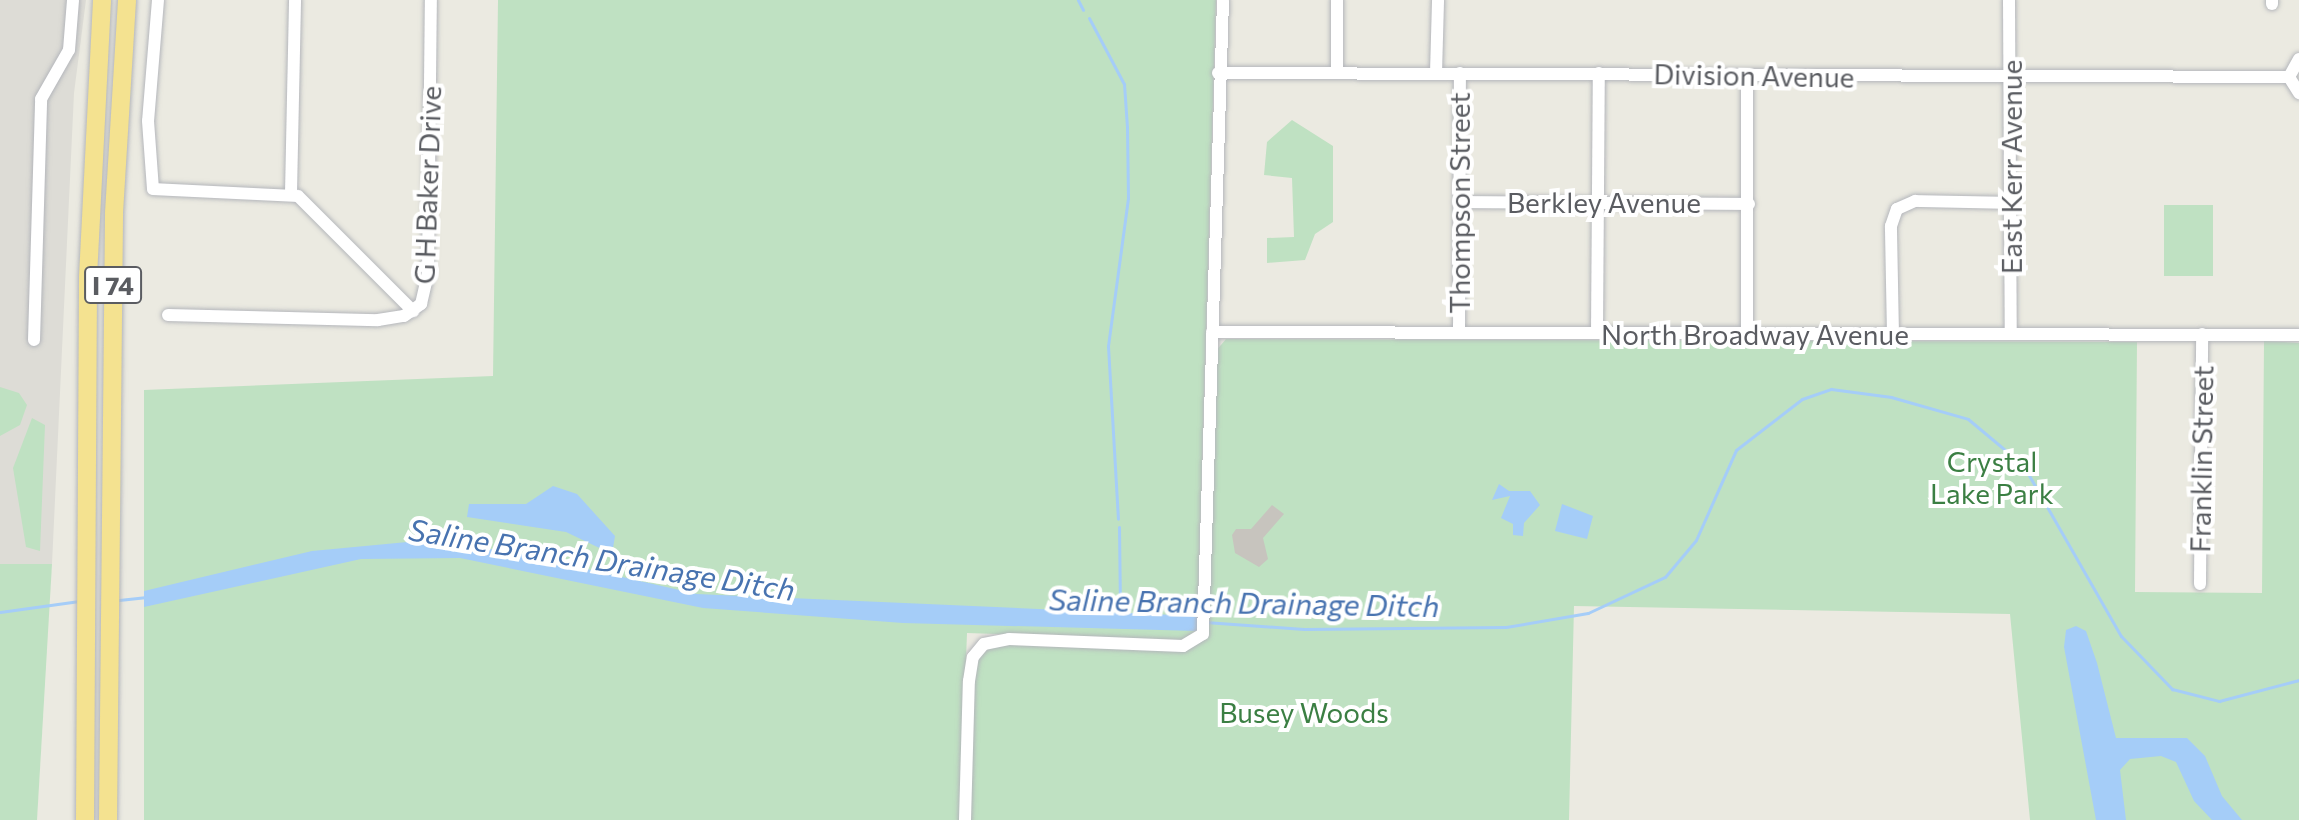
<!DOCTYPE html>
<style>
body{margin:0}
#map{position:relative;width:2299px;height:820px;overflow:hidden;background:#ebeae1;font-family:Commissioner,sans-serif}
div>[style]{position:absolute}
.industrial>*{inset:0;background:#dddcd6}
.green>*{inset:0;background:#bfe1c2;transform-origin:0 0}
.water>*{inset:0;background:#a5cdf8}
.stream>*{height:3px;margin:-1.5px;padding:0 1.5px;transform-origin:1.5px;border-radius:1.5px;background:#a5cdf8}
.building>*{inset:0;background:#c7c4be}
.roads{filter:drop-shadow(0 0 2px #b4b6bb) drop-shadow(0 0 2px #b4b6bb)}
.minor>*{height:12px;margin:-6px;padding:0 6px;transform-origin:6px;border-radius:6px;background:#fff}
.highway>*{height:18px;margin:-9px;padding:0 9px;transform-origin:9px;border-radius:9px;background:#f4e290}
span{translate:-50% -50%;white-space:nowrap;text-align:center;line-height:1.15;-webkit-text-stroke:8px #fff;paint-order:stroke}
.shield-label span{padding:2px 6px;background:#fff;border:2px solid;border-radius:6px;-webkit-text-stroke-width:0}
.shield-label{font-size:26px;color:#5a5c61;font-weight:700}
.street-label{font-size:28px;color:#5a5c61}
.park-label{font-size:28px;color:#3b7f43}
.water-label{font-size:30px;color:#4873b0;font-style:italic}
</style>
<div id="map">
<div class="industrial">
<div style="clip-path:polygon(0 0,86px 0,74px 93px,52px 564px,0 564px)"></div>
</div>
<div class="green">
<div style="clip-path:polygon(498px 0,1216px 0,1197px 631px,1185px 641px,967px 633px,960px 820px,144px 820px,144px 390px,493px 376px)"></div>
<div style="clip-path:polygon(1292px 120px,1333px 146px,1333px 222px,1315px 234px,1305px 260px,1267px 263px,1267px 238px,1294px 237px,1292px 178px,1264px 175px,1267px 142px)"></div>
<div style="left:2164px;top:205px;width:49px;height:71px"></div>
<div style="clip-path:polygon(1226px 339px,2137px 342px,2135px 592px,2262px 593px,2264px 341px,2299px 343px,2299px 820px,2030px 820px,2010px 614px,1574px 606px,1569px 820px,965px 820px,969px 680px,984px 644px,1197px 642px,1215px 352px)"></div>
<div style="clip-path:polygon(0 387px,19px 393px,27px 405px,20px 425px,0 436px)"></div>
<div style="clip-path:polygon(32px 418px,45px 425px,40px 551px,26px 547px,13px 468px)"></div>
<div style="clip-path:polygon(0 564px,52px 564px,37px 820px,0 820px)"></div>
</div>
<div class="water">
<div style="clip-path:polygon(1499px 484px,1509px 491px,1530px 491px,1540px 505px,1524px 523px,1523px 536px,1513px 535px,1513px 524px,1501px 518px,1510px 496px,1492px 500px)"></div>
<div style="clip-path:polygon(553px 486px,577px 494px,615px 536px,612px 554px,566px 532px,467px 517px,469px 504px,526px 504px)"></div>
<div style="clip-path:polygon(1562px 504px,1593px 516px,1587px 539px,1555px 531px)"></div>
<div style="clip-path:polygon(418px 541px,508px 551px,697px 594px,1197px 616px,1197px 631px,903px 623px,703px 608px,460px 558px,361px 559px,144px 607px,144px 591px,312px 551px)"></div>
<div style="clip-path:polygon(2076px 626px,2086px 631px,2097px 663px,2116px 738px,2187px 738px,2205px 756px,2222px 796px,2242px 820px,2212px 820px,2194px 801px,2176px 762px,2161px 756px,2130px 759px,2120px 770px,2126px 820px,2096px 820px,2064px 647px,2066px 630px)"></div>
</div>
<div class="stream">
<div style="left:1078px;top:0;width:11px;rotate:63deg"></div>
<div style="left:1089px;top:18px;width:75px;rotate:62.1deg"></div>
<div style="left:1124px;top:84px;width:43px;rotate:86deg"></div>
<div style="left:1127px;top:127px;width:71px;rotate:89.2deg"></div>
<div style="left:1128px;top:198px;width:149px;rotate:97.7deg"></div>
<div style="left:1108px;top:346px;width:173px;rotate:86.7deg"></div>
<div style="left:1119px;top:527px;width:88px;rotate:89.3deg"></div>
<div style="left:119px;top:600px;width:28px;rotate:-6deg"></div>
<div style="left:0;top:612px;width:80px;rotate:-7.9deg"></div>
<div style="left:1205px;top:622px;width:99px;rotate:4deg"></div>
<div style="left:1304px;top:629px;width:202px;rotate:-0.6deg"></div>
<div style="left:1506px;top:627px;width:83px;rotate:-9.7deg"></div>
<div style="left:1588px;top:613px;width:85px;rotate:-25.1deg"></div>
<div style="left:1665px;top:577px;width:48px;rotate:-50deg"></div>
<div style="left:1696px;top:540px;width:98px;rotate:-66deg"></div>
<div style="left:1736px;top:450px;width:83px;rotate:-37.7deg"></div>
<div style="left:1802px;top:399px;width:31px;rotate:-19deg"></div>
<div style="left:1831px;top:389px;width:61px;rotate:7.6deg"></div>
<div style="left:1891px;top:397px;width:80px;rotate:15.9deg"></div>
<div style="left:1968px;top:419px;width:72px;rotate:39.9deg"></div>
<div style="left:2023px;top:465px;width:197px;rotate:60.2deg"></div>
<div style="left:2121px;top:636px;width:74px;rotate:46.1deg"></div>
<div style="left:2172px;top:689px;width:49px;rotate:14.3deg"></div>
<div style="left:2219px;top:701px;width:83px;rotate:-14.7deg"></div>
</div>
<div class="building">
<div style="clip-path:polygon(1272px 505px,1284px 514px,1263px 538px,1268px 559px,1259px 567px,1235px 553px,1232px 535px,1236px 529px,1251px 529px)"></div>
</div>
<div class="roads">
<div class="minor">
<div style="left:158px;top:0;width:121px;rotate:94.7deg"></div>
<div style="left:148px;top:121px;width:68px;rotate:85.8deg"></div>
<div style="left:153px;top:189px;width:145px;rotate:2.8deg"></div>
<div style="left:298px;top:196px;width:163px;rotate:45deg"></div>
<div style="left:1337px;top:0;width:72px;rotate:90deg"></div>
<div style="left:2009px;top:0;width:334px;rotate:89.7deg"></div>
<div style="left:2272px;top:4px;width:4px;rotate:-90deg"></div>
<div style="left:2299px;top:59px;width:21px;rotate:119deg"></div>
<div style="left:2289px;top:77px;width:19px;rotate:58deg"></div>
<div style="left:1218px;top:73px;width:1071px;rotate:0.21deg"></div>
<div style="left:1436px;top:73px;width:73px;rotate:-88.4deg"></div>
<div style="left:291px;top:193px;width:193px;rotate:-88.8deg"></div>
<div style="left:1459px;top:202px;width:290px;rotate:0.4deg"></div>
<div style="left:168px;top:315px;width:210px;rotate:1.4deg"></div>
<div style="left:378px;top:320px;width:26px;rotate:-9deg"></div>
<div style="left:404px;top:316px;width:21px;rotate:-35deg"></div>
<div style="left:421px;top:304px;width:32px;rotate:-77deg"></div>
<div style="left:428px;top:273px;width:273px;rotate:-89.4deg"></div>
<div style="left:1212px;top:332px;width:1087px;rotate:0.16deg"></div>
<div style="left:1459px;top:333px;width:260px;rotate:-89.8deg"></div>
<div style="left:1597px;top:333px;width:260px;rotate:-89.6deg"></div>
<div style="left:1747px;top:333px;width:258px;rotate:-90deg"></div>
<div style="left:1893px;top:335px;width:109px;rotate:-91.1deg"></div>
<div style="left:1891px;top:226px;width:18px;rotate:-71deg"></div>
<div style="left:1897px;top:209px;width:20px;rotate:-24deg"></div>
<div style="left:1915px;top:201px;width:94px;rotate:1.2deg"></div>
<div style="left:34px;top:340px;width:241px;rotate:-88.3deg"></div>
<div style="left:41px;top:99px;width:56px;rotate:-60.3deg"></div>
<div style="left:69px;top:50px;width:50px;rotate:-85.4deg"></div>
<div style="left:2200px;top:584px;width:250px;rotate:-89.5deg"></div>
<div style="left:965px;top:820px;width:139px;rotate:-88.4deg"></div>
<div style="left:969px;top:681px;width:24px;rotate:-81deg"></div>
<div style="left:973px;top:657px;width:17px;rotate:-50deg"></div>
<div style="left:984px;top:644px;width:25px;rotate:-11deg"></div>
<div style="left:1009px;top:639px;width:174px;rotate:2.3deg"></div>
<div style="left:1183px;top:646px;width:23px;rotate:-31deg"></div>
<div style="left:1203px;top:634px;width:634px;rotate:-88.19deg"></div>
</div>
<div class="highway">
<div style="left:85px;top:820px;width:543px;rotate:-89.68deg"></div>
<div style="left:88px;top:277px;width:277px;rotate:-87.1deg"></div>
<div style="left:108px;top:820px;width:607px;rotate:-89.43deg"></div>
<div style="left:114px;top:213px;width:213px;rotate:-86.5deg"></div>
</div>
</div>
<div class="shield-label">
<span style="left:113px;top:285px">I 74</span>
</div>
<div class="street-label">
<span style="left:1754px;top:75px;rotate:1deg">Division Avenue</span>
<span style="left:2011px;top:167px;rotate:-90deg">East Kerr Avenue</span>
<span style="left:427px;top:185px;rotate:-88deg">G H Baker Drive</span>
<span style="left:1604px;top:202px">Berkley Avenue</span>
<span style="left:1459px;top:203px;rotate:-90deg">Thompson Street</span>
<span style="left:1755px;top:334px">North Broadway Avenue</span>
<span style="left:2201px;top:459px;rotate:-89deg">Franklin Street</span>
</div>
<div class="park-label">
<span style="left:1992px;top:477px">Crystal<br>Lake Park</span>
<span style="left:1304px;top:712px">Busey Woods</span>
</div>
<div class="water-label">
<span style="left:602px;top:559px;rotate:9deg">Saline Branch Drainage Ditch</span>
<span style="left:1244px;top:602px;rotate:1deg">Saline Branch Drainage Ditch</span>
</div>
</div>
